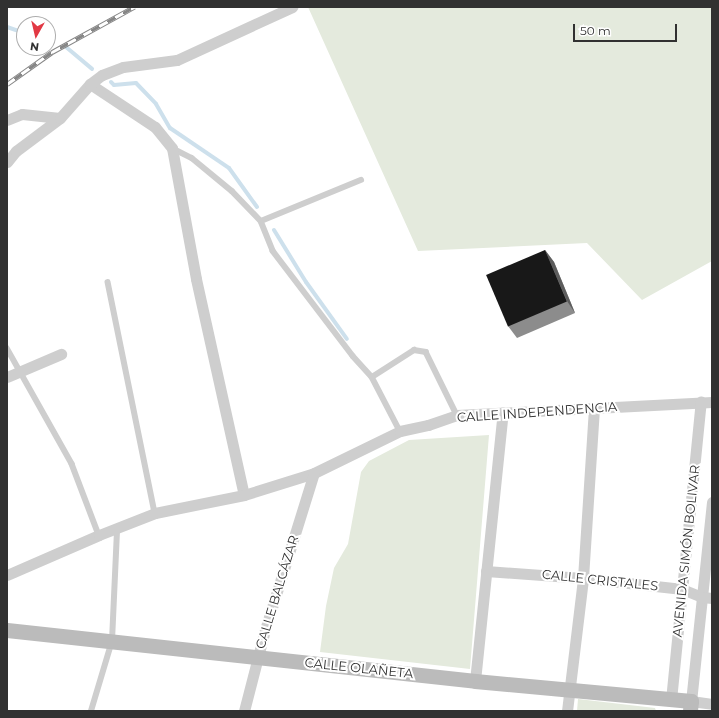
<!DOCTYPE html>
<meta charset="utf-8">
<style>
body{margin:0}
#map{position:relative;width:719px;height:718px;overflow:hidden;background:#fff;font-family:Montserrat,sans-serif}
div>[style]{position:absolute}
.green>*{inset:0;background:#e4eadd}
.stream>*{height:4px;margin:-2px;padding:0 2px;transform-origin:2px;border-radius:2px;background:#cde0ec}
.lane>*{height:5.5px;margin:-2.75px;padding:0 2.75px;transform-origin:2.75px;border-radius:2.75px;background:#cecece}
.street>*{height:11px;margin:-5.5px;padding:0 5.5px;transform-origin:5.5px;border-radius:5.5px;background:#cecece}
.secondary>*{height:15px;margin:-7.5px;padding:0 7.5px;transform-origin:7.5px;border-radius:7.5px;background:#bbb}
.rail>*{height:4.5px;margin-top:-2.25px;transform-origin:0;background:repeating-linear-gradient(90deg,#fff 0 9px,#868686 0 18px);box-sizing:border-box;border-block:1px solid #868686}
.wall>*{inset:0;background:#8c8c8c}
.shaded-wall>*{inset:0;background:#5d5d5d}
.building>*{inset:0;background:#181818;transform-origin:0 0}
span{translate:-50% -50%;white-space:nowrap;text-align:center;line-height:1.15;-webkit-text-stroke:4px #fff;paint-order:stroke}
.street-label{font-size:13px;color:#313131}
.frame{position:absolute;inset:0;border:8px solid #313131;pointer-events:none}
.north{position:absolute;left:16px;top:16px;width:40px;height:40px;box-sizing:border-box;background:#fff;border:1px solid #adadad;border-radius:50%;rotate:188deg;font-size:11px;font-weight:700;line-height:16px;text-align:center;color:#313131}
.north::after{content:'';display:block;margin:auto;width:14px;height:18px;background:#e23944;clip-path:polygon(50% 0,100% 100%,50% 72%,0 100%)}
.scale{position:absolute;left:573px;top:24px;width:104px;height:18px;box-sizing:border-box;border:2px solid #313131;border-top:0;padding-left:5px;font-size:12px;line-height:14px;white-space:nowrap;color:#313131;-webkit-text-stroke:3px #fff;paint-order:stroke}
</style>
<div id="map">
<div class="green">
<div style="clip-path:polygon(308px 7px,712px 7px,712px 261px,642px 300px,587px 243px,418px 251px)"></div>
<div style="clip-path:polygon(489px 435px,470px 669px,320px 652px,326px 606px,334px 568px,348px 544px,361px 472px,369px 461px,409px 440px)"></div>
<div style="clip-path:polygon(578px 699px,655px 708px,656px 711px,577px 711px)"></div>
</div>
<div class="stream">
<div style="left:7px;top:27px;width:18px;rotate:19deg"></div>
<div style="left:48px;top:29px;width:6px;rotate:45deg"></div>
<div style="left:66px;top:47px;width:34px;rotate:40deg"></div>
<div style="left:111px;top:82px;width:4px;rotate:45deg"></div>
<div style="left:114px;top:85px;width:22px;rotate:-5deg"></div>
<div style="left:136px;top:83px;width:29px;rotate:46deg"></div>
<div style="left:156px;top:104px;width:28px;rotate:60deg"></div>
<div style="left:170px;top:128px;width:71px;rotate:34.1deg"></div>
<div style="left:229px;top:168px;width:48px;rotate:54.3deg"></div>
<div style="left:274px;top:230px;width:61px;rotate:58.4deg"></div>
<div style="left:306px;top:282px;width:70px;rotate:54.3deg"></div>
</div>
<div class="lane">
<div style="left:172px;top:148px;width:22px;rotate:27deg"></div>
<div style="left:192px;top:158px;width:52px;rotate:39.5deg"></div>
<div style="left:232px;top:191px;width:42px;rotate:46deg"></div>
<div style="left:261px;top:221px;width:32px;rotate:68deg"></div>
<div style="left:273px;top:251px;width:132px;rotate:52.7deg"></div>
<div style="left:353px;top:356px;width:28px;rotate:48deg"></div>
<div style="left:372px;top:377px;width:61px;rotate:62.6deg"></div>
<div style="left:261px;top:221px;width:108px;rotate:-22.3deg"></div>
<div style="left:108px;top:282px;width:236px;rotate:78.5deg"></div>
<div style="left:7px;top:348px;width:133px;rotate:60.7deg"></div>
<div style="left:72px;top:464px;width:76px;rotate:69.2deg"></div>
<div style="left:372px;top:377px;width:50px;rotate:-32.7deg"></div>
<div style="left:414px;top:350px;width:12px;rotate:9deg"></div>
<div style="left:426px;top:352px;width:70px;rotate:63.8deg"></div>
<div style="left:91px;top:711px;width:73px;rotate:-73.3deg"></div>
<div style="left:112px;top:641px;width:112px;rotate:-87.4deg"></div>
</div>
<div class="street">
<div style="left:90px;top:84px;width:78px;rotate:33.5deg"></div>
<div style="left:155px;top:127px;width:27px;rotate:51deg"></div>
<div style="left:172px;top:148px;width:133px;rotate:79.6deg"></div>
<div style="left:196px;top:279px;width:221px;rotate:77.5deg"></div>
<div style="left:7px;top:120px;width:16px;rotate:-22deg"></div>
<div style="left:22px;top:114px;width:38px;rotate:6deg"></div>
<div style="left:7px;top:162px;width:14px;rotate:-51deg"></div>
<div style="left:16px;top:151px;width:55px;rotate:-36.9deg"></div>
<div style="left:60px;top:118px;width:45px;rotate:-48.6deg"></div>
<div style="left:90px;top:84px;width:15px;rotate:-37deg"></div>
<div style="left:102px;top:75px;width:22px;rotate:-21deg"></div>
<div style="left:123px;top:67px;width:54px;rotate:-7.4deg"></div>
<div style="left:177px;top:60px;width:127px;rotate:-24.7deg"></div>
<div style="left:7px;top:377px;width:59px;rotate:-23.1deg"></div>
<div style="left:712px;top:502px;width:200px;rotate:96deg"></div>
<div style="left:691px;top:701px;width:21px;rotate:8deg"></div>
<div style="left:486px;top:571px;width:97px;rotate:4.1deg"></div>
<div style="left:583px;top:578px;width:100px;rotate:6.3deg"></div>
<div style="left:682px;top:589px;width:22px;rotate:22deg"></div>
<div style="left:702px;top:597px;width:10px;rotate:6deg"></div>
<div style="left:7px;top:575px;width:100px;rotate:-23.5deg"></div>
<div style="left:99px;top:535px;width:60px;rotate:-21.4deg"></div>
<div style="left:155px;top:513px;width:91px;rotate:-11.4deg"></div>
<div style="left:244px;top:495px;width:73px;rotate:-17.4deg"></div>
<div style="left:314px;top:473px;width:96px;rotate:-26deg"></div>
<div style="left:400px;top:431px;width:29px;rotate:-12deg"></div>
<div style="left:428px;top:425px;width:31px;rotate:-19deg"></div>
<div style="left:457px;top:415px;width:255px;rotate:-2.9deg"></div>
<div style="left:475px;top:681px;width:270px;rotate:-84.1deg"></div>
<div style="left:671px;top:700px;width:300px;rotate:-84.3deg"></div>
<div style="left:244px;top:711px;width:84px;rotate:-75.5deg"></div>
<div style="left:265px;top:630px;width:164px;rotate:-72.7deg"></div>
<div style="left:567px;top:711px;width:134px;rotate:-83.1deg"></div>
<div style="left:583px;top:578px;width:170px;rotate:-86.3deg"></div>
</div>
<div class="secondary">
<div style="left:7px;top:630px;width:471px;rotate:6.2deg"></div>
<div style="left:475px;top:681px;width:217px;rotate:5.3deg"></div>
<div style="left:691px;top:701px;width:10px;rotate:96deg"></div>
</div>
<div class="rail">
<div style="left:7px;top:84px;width:55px;rotate:-35.4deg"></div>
<div style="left:52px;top:52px;width:94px;rotate:-28.8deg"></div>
</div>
<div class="wall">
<div style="clip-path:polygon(545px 250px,554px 262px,575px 313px,517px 338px,508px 326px)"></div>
</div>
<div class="shaded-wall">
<div style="clip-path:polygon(545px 250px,554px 262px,575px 313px,567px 301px)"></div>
</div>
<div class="building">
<div style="left:545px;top:250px;width:56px;height:64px;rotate:67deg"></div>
</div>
<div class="street-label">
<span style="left:537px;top:412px;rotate:-4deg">CALLE INDEPENDENCIA</span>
<span style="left:686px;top:551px;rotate:-84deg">AVENIDA SIMÓN BOLIVAR</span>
<span style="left:600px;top:580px;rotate:6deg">CALLE CRISTALES</span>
<span style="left:277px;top:592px;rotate:-73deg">CALLE BALCÁZAR</span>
<span style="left:359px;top:668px;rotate:6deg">CALLE OLAÑETA</span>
</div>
<div class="frame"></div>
<div class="north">N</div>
<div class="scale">50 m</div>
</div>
